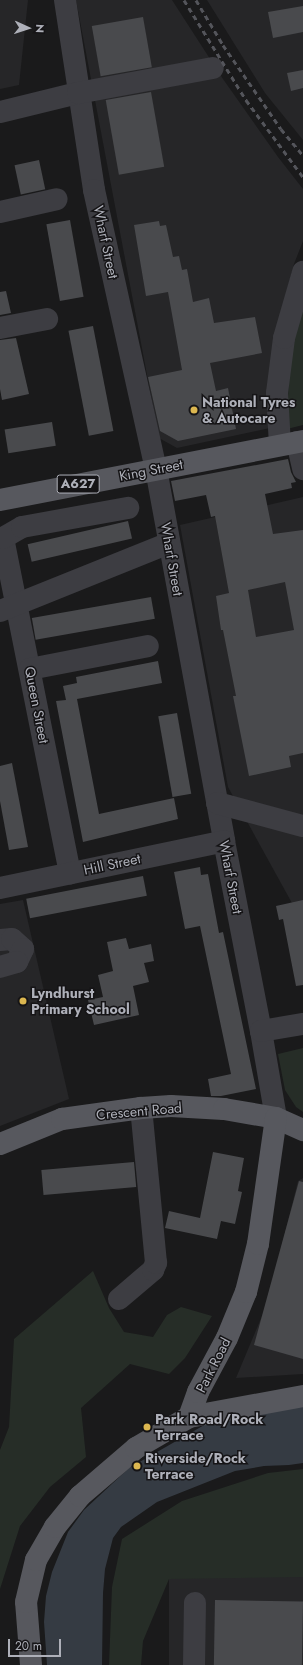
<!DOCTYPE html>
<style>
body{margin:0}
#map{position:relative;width:303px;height:1665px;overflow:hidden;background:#1a1a1b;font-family:Jost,sans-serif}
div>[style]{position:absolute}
.built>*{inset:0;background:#262628;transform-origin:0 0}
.green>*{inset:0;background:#262d27}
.water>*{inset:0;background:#353b43}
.building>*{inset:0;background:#494a4d;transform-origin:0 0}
.minor>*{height:22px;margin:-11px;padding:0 11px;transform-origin:11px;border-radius:11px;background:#3d3d42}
.major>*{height:22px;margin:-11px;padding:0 11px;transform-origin:11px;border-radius:11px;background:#57585e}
.rail>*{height:3px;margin-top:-1.5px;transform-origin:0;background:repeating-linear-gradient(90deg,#54555b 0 5px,transparent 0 9px)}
.dots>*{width:11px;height:11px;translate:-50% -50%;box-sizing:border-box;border:2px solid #151416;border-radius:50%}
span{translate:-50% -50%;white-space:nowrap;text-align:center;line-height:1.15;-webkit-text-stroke:3px #151416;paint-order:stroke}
.shield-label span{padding:1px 3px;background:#151416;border:1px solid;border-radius:3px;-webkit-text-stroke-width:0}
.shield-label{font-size:13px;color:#aeb0b9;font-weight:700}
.street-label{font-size:14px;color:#aeb0b9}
.poi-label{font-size:14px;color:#aeb0b9;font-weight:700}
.left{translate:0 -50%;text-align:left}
.north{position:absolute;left:8px;top:8px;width:40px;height:40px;-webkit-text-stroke:3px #151416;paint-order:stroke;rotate:93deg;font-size:11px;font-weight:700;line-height:16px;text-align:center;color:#aeb0b9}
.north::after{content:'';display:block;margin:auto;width:14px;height:18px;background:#aeb0b9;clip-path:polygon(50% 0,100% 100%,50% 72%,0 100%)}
.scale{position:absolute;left:8px;top:1639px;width:53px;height:18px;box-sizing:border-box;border:2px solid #aeb0b9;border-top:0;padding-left:5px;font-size:12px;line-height:14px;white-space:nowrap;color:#aeb0b9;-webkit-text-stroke:3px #151416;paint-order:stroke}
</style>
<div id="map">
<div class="built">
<div style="clip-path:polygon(0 0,28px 0,19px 85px,0 89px)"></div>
<div style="clip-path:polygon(76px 0,172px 0,223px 79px,278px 157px,303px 189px,303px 241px,294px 264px,276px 330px,270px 428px,177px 448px,159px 438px)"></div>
<div style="clip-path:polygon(207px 0,303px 0,303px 140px,265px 93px)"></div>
<div style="clip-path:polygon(303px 497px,303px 923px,228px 787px,180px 525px)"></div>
<div style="clip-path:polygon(23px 900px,69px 1099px,0 1126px,0 904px)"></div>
<div style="clip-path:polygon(303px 1178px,303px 1374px,236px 1378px,267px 1304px,298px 1181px)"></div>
<div style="left:303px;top:1577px;width:88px;height:134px;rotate:90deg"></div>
</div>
<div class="green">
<div style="clip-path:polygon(303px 307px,303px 425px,287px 429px,289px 368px,295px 332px)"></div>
<div style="clip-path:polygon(303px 1048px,303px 1112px,296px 1107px,285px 1090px,278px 1054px)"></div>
<div style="clip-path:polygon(93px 1271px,109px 1308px,124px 1332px,153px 1337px,167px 1315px,181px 1307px,212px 1316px,185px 1358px,169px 1374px,130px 1364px,81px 1408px,86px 1457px,50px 1487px,20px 1526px,0 1589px,0 1450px,9px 1427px,14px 1339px)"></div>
<div style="clip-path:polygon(303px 1469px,303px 1577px,169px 1579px,143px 1641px,141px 1665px,109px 1665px,112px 1587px,122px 1539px,182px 1501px,268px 1473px)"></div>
</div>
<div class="water">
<div style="clip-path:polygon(303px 1407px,303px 1463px,289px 1465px,264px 1466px,235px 1471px,157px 1502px,121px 1527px,113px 1538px,105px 1569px,103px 1593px,102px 1665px,47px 1665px,44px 1622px,46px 1596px,52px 1572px,68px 1532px,84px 1510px,129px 1468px,206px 1424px,269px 1409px)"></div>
</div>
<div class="building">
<div style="clip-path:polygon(303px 6px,303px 32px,273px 38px,268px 12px)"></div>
<div style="left:143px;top:17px;width:51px;height:52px;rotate:80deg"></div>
<div style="clip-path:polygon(303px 70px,303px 88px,291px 91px,287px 73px)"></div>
<div style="left:151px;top:92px;width:76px;height:46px;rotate:80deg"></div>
<div style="left:39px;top:160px;width:30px;height:25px;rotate:78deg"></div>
<div style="left:70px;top:220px;width:78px;height:24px;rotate:80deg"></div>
<div style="clip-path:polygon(159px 221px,160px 226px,166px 225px,173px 257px,179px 256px,182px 270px,187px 269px,193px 302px,209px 298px,214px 323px,255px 317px,262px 353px,210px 363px,216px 391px,228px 388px,236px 429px,178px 441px,160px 431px,148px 377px,182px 370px,168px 292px,146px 296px,134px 225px)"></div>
<div style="clip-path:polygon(6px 291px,11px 313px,0 315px,0 292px)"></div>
<div style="left:93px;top:326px;width:107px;height:25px;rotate:79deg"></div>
<div style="clip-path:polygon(16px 338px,29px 394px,2px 400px,0 389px,0 340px)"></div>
<div style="left:52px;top:422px;width:24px;height:48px;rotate:81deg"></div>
<div style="clip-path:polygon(evenodd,288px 459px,291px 472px,296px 482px,291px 483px,292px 488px,265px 494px,273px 534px,303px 530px,303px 753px,289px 756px,291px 767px,249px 776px,233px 696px,236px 696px,223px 630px,221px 630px,216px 596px,229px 593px,215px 516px,211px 517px,206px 495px,175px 501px,171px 481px,288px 459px,285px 582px,294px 630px,256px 637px,248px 590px,285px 582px)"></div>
<div style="left:128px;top:521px;width:18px;height:103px;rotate:77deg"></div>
<div style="left:151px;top:597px;width:22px;height:121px;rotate:80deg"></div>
<div style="clip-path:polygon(158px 661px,162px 683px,77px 699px,99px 814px,174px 798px,178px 819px,83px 842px,56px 701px,66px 700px,63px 686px,77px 683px,76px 677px)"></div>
<div style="left:177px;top:713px;width:82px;height:19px;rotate:80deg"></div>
<div style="clip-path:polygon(12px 763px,28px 847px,9px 850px,0 801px,0 766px)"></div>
<div style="clip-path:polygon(200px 867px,201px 875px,208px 874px,219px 933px,223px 932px,256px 1089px,221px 1096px,211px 1096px,208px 1079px,231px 1074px,200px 926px,185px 929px,174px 872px)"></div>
<div style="left:143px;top:876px;width:20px;height:119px;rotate:79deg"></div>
<div style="clip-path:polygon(303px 900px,303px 985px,296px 986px,283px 919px,279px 920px,276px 906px)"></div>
<div style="clip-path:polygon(126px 938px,129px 949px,151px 944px,154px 961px,144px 963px,149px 982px,133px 986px,139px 1015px,94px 1025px,88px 1000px,103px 997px,98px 975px,113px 971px,107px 942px)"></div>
<div style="clip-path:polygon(213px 1152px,244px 1158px,238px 1191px,242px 1192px,235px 1224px,221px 1221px,217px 1239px,165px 1228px,169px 1211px,200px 1218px)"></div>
<div style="left:134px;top:1162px;width:25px;height:93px;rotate:85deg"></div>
<div style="clip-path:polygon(299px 1181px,303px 1182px,303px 1359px,254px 1345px)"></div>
<div style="left:215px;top:1600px;width:88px;height:65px;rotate:1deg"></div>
</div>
<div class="minor">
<div style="left:65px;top:0;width:192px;rotate:81.3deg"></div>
<div style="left:94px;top:190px;width:286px;rotate:77.5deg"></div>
<div style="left:156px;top:469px;width:378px;rotate:79.6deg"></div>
<div style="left:224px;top:841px;width:194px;rotate:79deg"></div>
<div style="left:261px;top:1031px;width:88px;rotate:80.2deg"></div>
<div style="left:0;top:112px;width:80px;rotate:-13.7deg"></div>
<div style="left:78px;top:93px;width:137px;rotate:-10.5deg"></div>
<div style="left:0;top:212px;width:58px;rotate:-12.8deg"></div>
<div style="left:0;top:328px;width:48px;rotate:-10.8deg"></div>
<div style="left:297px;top:442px;width:28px;rotate:77deg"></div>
<div style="left:280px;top:445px;width:52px;rotate:-93.3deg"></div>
<div style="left:277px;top:393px;width:55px;rotate:-82.7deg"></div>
<div style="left:284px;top:338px;width:69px;rotate:-73.9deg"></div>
<div style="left:3px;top:538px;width:342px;rotate:78.7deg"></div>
<div style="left:3px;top:538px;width:22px;rotate:-30deg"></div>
<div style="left:22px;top:527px;width:108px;rotate:-10.2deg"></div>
<div style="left:0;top:611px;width:182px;rotate:-21.9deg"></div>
<div style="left:30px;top:669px;width:120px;rotate:-11deg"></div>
<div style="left:217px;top:803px;width:89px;rotate:15deg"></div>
<div style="left:0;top:888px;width:229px;rotate:-11.8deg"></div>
<div style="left:0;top:940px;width:12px;rotate:-5deg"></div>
<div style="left:12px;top:939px;width:15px;rotate:42deg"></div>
<div style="left:23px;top:949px;width:14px;rotate:115deg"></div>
<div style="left:17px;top:962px;width:18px;rotate:164deg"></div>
<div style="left:261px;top:1031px;width:43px;rotate:-9.5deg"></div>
<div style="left:119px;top:1299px;width:45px;rotate:-40.5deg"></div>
<div style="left:153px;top:1270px;width:8px;rotate:-67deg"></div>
<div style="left:156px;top:1263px;width:156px;rotate:-95.5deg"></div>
<div style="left:194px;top:1665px;width:62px;rotate:-89.1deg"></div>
</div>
<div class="major">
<div style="left:0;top:500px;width:309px;rotate:-11deg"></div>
<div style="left:0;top:1144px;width:67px;rotate:-22deg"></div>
<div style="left:62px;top:1119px;width:80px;rotate:-7.9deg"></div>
<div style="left:141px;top:1108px;width:30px;rotate:-4deg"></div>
<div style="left:171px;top:1106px;width:53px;rotate:3.2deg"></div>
<div style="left:224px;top:1109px;width:53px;rotate:9.8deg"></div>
<div style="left:276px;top:1118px;width:30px;rotate:24deg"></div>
<div style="left:189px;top:1417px;width:116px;rotate:-10.4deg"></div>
<div style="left:31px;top:1665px;width:63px;rotate:-94.5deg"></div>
<div style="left:26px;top:1602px;width:43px;rotate:-76.6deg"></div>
<div style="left:36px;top:1560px;width:38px;rotate:-60deg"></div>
<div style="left:55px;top:1527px;width:40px;rotate:-51deg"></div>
<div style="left:80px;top:1496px;width:74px;rotate:-40.6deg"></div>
<div style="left:136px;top:1448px;width:61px;rotate:-30.3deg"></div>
<div style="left:189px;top:1417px;width:27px;rotate:-70deg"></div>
<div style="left:198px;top:1392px;width:61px;rotate:-61.8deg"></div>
<div style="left:227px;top:1338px;width:50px;rotate:-67.6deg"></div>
<div style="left:246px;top:1292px;width:49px;rotate:-76deg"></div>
<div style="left:258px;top:1244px;width:127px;rotate:-81.9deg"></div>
</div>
<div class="rail">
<div style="left:184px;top:0;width:118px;rotate:58.2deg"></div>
<div style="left:246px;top:100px;width:96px;rotate:53.5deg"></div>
<div style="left:196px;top:0;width:52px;rotate:59deg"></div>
<div style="left:223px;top:45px;width:102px;rotate:55.4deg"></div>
<div style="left:281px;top:129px;width:34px;rotate:50deg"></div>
</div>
<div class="dots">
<div style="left:194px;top:410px;background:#dcb750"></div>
<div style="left:23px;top:1001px;background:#dcb750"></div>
<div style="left:147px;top:1427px;background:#dcb750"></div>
<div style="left:137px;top:1466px;background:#dcb750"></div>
</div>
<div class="shield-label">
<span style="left:78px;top:484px">A627</span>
</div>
<div class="street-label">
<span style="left:106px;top:242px;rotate:78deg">Wharf Street</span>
<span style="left:151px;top:470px;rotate:-11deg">King Street</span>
<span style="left:172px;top:559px;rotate:80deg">Wharf Street</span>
<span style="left:37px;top:705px;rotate:79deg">Queen Street</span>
<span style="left:112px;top:864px;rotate:-12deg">Hill Street</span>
<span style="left:231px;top:877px;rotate:79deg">Wharf Street</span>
<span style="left:139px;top:1111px;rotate:-5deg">Crescent Road</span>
<span style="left:213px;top:1365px;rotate:-63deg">Park Road</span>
</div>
<div class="poi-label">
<span class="left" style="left:202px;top:410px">National Tyres<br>&amp; Autocare</span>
<span class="left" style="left:31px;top:1001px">Lyndhurst<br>Primary School</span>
<span class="left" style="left:155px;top:1427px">Park Road/Rock<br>Terrace</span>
<span class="left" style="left:145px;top:1466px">Riverside/Rock<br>Terrace</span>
</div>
<div class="north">N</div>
<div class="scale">20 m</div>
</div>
